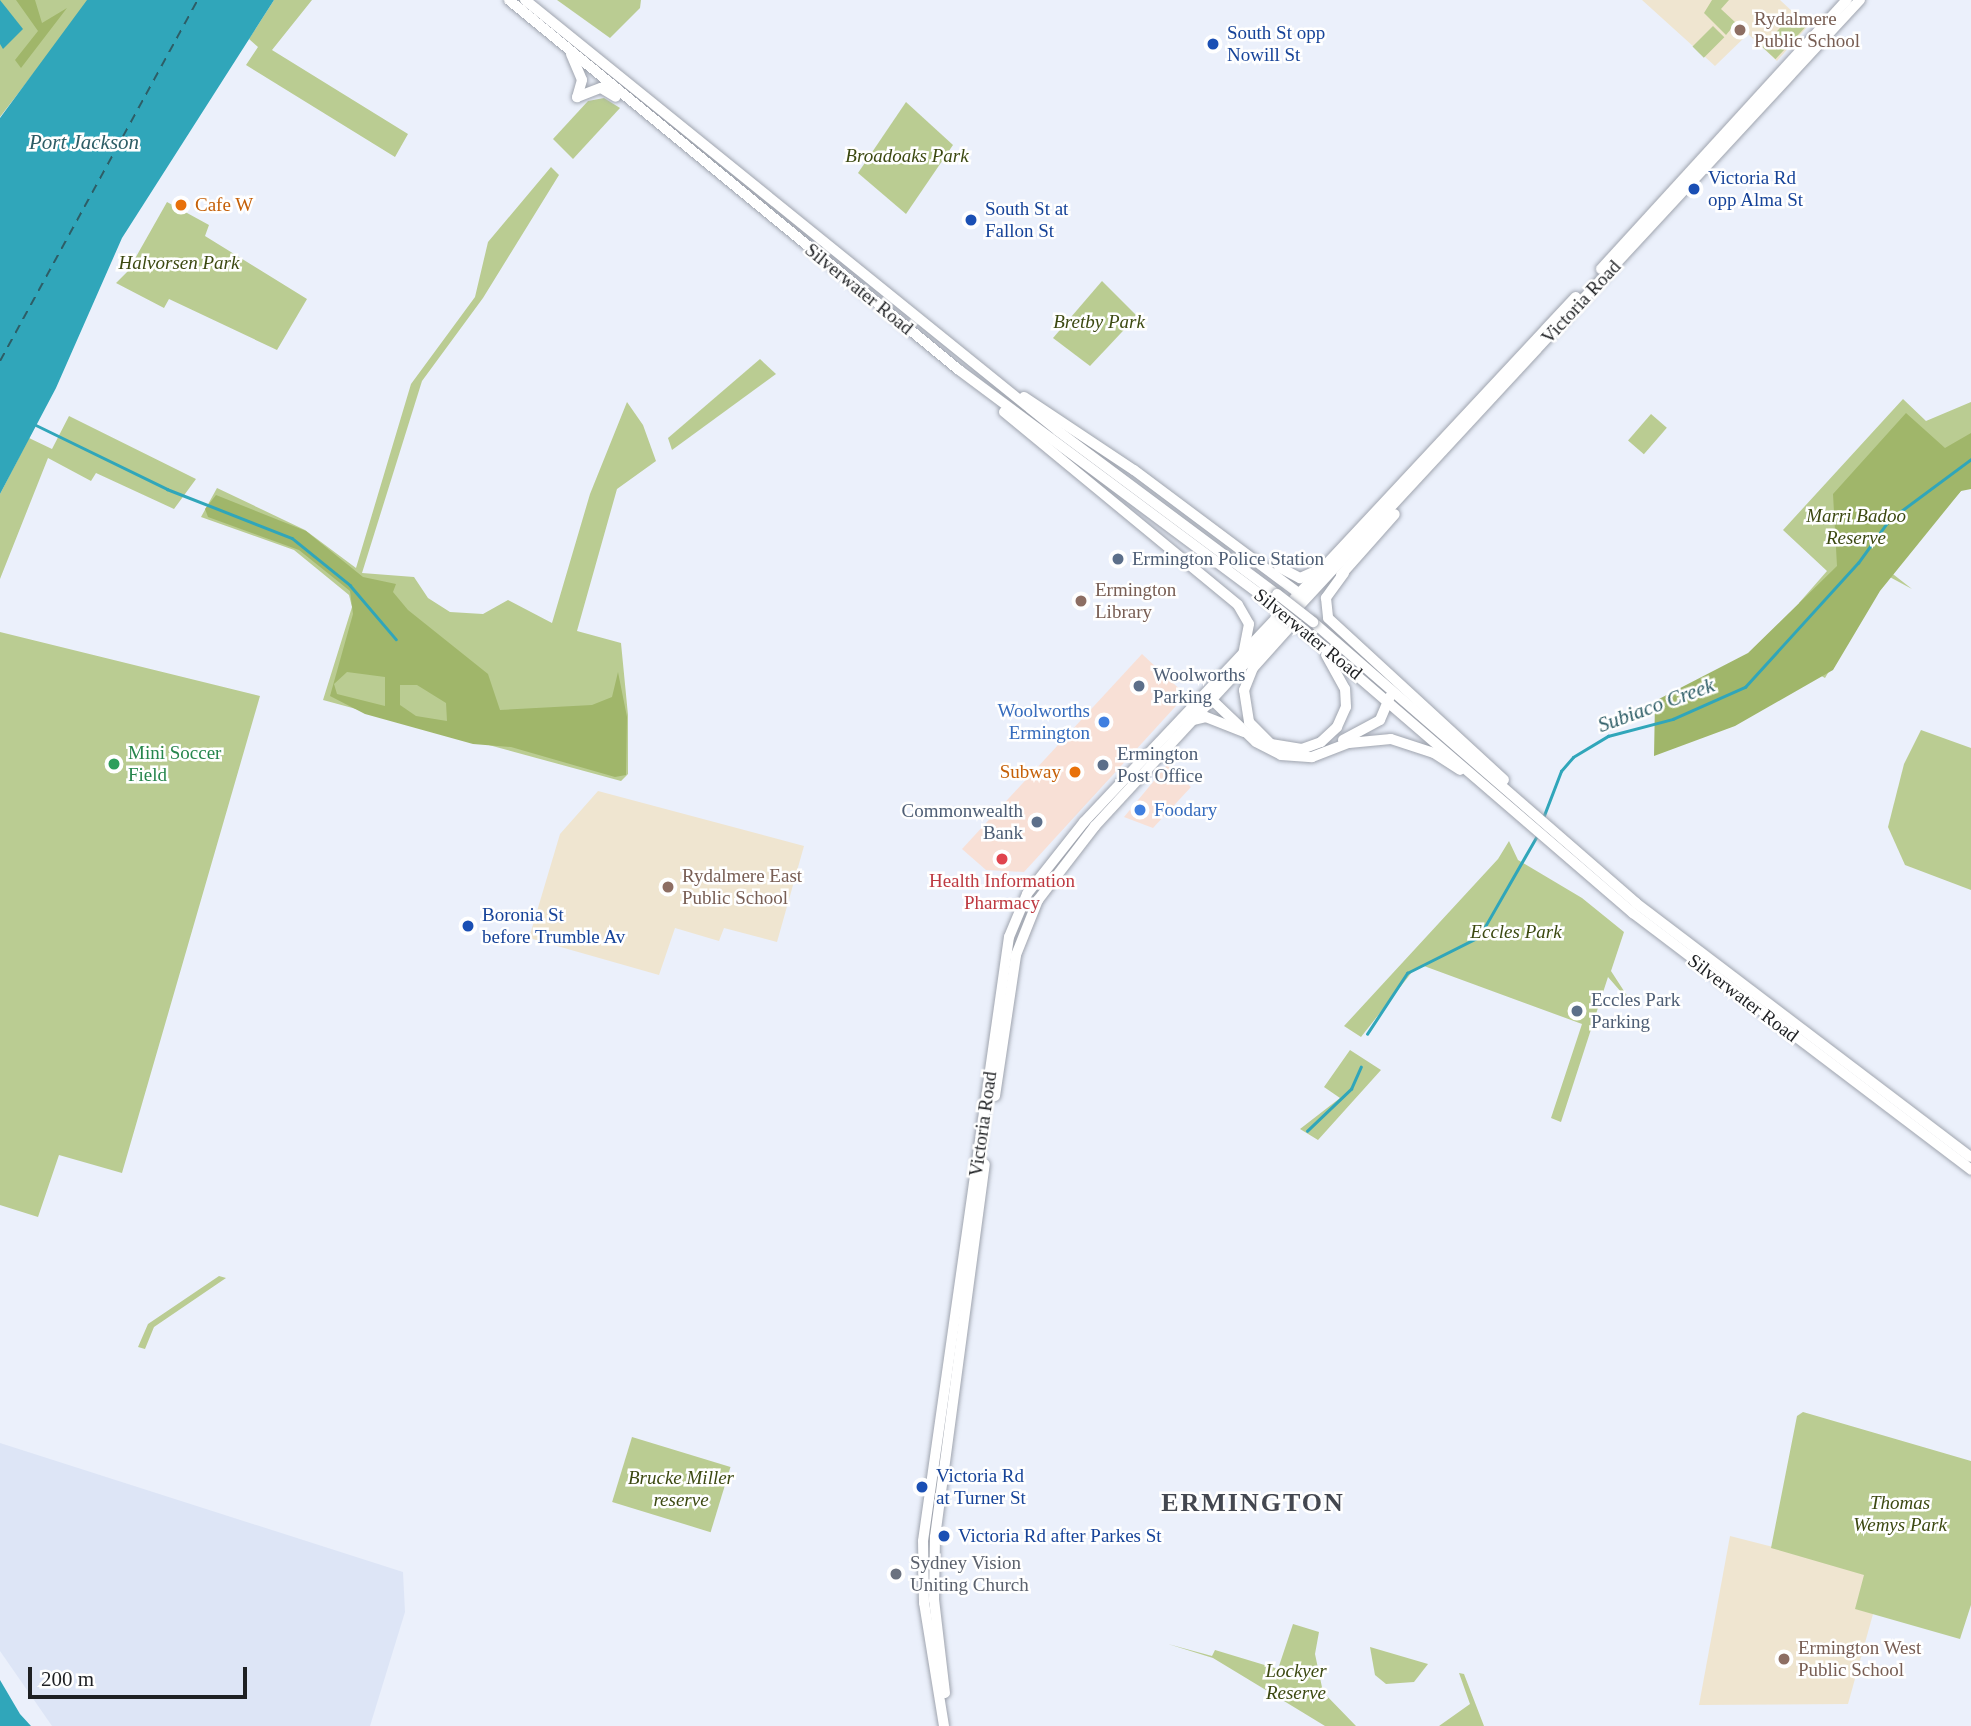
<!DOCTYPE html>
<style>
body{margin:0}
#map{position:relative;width:1971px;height:1726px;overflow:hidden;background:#ebf0fb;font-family:"Times New Roman",serif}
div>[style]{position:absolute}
.commercial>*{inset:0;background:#f8e0d6}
.built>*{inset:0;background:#dde5f6}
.education>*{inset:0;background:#efe5d0}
.green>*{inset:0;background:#bacc92;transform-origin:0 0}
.forest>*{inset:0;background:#a0b66a}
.water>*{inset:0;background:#30a6ba}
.stream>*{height:2.5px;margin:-1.25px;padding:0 1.25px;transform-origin:1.25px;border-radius:1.25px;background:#30a6ba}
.ferry>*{height:2px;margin-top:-1px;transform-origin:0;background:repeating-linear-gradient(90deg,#2d5d66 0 9px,transparent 0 16px)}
.roads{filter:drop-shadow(0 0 2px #9fa4ae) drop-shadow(0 0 2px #9fa4ae)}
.highway>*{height:10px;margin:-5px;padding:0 5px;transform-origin:5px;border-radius:5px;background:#fff}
.bridges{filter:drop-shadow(0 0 2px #9fa4ae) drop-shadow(0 0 2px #9fa4ae)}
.highway-bridge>*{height:10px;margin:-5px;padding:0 5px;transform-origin:5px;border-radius:5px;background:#fff}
.dots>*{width:19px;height:19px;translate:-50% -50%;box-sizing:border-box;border:4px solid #fff;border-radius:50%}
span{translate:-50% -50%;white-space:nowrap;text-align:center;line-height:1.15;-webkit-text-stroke:5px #fff;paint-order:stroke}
.education-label{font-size:19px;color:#785e54}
.left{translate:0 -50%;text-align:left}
.transit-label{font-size:19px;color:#164399}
.park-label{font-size:19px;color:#3c4911;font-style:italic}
.food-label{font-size:19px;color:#c56008}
.right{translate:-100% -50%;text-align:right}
.street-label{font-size:19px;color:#1e2023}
.service-label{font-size:19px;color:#4e5e75}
.shop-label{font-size:19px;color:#366cbe}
.leisure-label{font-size:19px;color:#27864d}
.health-label{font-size:19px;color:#be3a42}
.worship-label{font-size:19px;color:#5b616d}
.water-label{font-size:21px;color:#2d5d66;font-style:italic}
.district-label{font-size:26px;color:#434750;font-weight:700;letter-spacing:2px}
.scale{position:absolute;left:28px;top:1667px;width:219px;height:32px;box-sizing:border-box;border:4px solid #1e2023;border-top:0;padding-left:9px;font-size:21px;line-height:24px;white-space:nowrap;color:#1e2023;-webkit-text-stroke:5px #fff;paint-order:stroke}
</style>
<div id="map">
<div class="commercial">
<div style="clip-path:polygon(1142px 654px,1186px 695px,1024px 872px,986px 870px,962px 849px)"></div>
<div style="clip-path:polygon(1167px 765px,1191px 787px,1153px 828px,1124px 817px)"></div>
</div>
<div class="built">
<div style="clip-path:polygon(0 1443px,403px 1572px,405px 1612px,370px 1726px,52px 1726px,0 1651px)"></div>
</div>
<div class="education">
<div style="clip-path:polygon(1642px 0,1780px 0,1808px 26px,1777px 61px,1748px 34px,1715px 66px)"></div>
<div style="clip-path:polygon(598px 791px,804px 846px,777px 942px,724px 928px,719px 941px,675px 928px,659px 975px,529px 938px,560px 834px)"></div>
<div style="clip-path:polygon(1730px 1536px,1867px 1571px,1873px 1614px,1848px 1704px,1699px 1705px)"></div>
</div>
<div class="green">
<div style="clip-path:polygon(0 0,90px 0,0 117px)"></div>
<div style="clip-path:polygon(274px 0,312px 0,272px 50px,408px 134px,395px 157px,246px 65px,258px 47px,249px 39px)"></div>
<div style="clip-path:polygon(557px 0,641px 0,640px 8px,610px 38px)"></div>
<div style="clip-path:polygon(1712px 0,1729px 0,1721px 9px,1736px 23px,1726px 35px,1704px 13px)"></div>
<div style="left:1793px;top:14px;width:18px;height:45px;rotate:43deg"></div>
<div style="left:1713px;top:26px;width:16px;height:29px;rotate:45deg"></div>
<div style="clip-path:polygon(604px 98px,620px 108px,573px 159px,553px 139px,588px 101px)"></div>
<div style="clip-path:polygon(906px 102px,953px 145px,906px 214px,858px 173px)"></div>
<div style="clip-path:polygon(551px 167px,559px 175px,483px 298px,422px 381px,362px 573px,414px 577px,428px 598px,450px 612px,483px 614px,508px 600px,552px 623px,590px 494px,627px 402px,643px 425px,656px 461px,617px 489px,577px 631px,621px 643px,628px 715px,628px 774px,621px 781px,323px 700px,352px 607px,349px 595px,294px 550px,201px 517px,217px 488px,305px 530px,356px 568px,411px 384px,475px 297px,488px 242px)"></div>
<div style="clip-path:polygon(167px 202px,209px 225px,205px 236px,307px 299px,277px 350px,169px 299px,164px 308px,116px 283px,128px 271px)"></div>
<div style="clip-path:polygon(1102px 281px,1137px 316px,1090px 366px,1053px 338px)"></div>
<div style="clip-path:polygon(760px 359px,776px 374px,672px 450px,668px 438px)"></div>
<div style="clip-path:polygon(1903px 399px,1926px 421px,1971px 402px,1971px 480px,1889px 571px,1912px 589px,1886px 575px,1825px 678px,1818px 674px,1799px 603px,1827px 571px,1783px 530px)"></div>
<div style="left:1651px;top:414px;width:21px;height:35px;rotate:41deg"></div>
<div style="clip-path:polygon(69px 416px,196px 479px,174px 509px,96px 473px,91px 481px,48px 458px,0 579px,0 494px,29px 438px,52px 449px)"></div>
<div style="clip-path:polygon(0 632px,260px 696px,122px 1173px,59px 1155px,38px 1217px,0 1205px)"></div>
<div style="clip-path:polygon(1921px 730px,1971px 748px,1971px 890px,1905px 865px,1888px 827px,1904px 764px)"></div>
<div style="clip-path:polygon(1509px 841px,1518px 860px,1582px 898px,1624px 932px,1611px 971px,1635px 1008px,1608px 977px,1561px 1122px,1551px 1118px,1582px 1024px,1424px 966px,1412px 972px,1361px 1037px,1344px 1026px,1498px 859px)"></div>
<div style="clip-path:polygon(1350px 1050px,1381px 1070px,1318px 1140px,1300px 1129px,1340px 1098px,1324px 1087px)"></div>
<div style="clip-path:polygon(219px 1276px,226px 1278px,154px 1327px,145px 1349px,138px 1347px,148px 1324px)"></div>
<div style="clip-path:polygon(1803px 1412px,1971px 1461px,1971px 1605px,1960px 1639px,1855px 1609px,1864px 1575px,1771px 1548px,1797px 1416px)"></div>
<div style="left:632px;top:1437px;width:103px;height:68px;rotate:17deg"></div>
<div style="clip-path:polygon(1293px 1624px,1319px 1632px,1315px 1654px,1323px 1692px,1356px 1726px,1325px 1726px,1213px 1658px,1168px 1644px,1212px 1656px,1215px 1650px,1278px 1669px)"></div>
<div style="clip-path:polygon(1370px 1647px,1428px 1664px,1414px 1682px,1386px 1684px,1375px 1675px)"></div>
<div style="clip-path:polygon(1459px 1673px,1464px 1674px,1484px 1726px,1439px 1726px,1470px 1704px)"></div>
</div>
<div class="forest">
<div style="clip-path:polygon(16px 0,35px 0,42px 23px,67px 8px,21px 68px,15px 60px,38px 31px)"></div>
<div style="clip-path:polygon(1906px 413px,1945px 448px,1971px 433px,1971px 489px,1961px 491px,1880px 591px,1833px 670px,1735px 726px,1654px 756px,1655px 701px,1748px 653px,1837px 566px,1833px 494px)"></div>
<div style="clip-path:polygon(evenodd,216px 495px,306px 531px,363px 577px,396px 584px,393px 592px,408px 610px,488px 674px,500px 710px,592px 705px,612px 697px,618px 672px,627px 717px,626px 775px,615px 777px,511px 747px,473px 744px,365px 714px,330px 696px,353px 614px,350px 591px,299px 550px,208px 517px,205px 509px,216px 495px,347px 672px,385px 677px,385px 706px,337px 694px,334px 684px,347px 672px,216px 495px,417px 685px,446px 703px,447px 721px,416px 716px,400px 705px,400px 685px,417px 685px)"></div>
</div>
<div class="water">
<div style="clip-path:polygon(0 0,23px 29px,3px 49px,0 44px)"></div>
<div style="clip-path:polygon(87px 0,274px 0,122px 238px,56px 388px,0 494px,0 118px)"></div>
<div style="clip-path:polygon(0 1680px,20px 1714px,31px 1726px,0 1726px)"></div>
</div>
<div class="stream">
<div style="left:36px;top:425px;width:146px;rotate:26deg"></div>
<div style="left:167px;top:489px;width:134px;rotate:21.4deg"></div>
<div style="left:292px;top:538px;width:75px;rotate:39deg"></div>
<div style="left:350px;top:585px;width:71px;rotate:49.6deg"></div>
<div style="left:1543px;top:818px;width:50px;rotate:-69deg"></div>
<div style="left:1561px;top:771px;width:18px;rotate:-49deg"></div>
<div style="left:1573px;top:757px;width:41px;rotate:-31deg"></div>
<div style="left:1608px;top:736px;width:67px;rotate:-14.7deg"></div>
<div style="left:1673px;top:719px;width:79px;rotate:-24deg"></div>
<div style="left:1745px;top:687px;width:168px;rotate:-47.7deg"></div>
<div style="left:1858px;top:563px;width:53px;rotate:-54.2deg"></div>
<div style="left:1889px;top:520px;width:102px;rotate:-36.6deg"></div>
<div style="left:1367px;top:1034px;width:73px;rotate:-56.7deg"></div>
<div style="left:1407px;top:973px;width:80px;rotate:-26.6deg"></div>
<div style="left:1479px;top:937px;width:119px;rotate:-60.2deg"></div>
<div style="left:1307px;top:1131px;width:61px;rotate:-43.7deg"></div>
<div style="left:1351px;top:1089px;width:24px;rotate:-66deg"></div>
</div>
<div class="ferry">
<div style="left:0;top:361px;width:412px;rotate:-61.3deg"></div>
</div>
<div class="roads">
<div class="highway">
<div style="left:509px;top:0;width:583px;rotate:39.43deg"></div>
<div style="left:959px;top:370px;width:388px;rotate:36.7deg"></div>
<div style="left:525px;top:0;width:685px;rotate:38.96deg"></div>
<div style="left:1058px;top:431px;width:273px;rotate:36.7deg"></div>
<div style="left:571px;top:54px;width:28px;rotate:67deg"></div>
<div style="left:582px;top:80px;width:18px;rotate:106deg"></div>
<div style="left:577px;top:97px;width:26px;rotate:-21deg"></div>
<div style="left:601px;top:88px;width:17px;rotate:31deg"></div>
<div style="left:1601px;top:269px;width:365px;rotate:-47.6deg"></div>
<div style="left:1024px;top:397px;width:132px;rotate:33.6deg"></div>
<div style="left:1134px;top:470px;width:212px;rotate:36.8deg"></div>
<div style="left:1004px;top:412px;width:303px;rotate:39.5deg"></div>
<div style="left:1238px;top:605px;width:22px;rotate:60deg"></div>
<div style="left:1249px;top:624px;width:33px;rotate:101deg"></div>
<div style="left:1279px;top:567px;width:24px;rotate:28deg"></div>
<div style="left:1300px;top:578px;width:20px;rotate:-24deg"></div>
<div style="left:1344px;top:573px;width:31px;rotate:126deg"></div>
<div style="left:1326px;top:598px;width:20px;rotate:84deg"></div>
<div style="left:1328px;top:618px;width:239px;rotate:42.6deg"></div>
<div style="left:1341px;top:575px;width:81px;rotate:-48.5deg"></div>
<div style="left:1294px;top:599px;width:413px;rotate:-47deg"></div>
<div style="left:1301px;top:604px;width:823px;rotate:-47.22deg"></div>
<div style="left:1313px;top:622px;width:428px;rotate:41deg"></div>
<div style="left:1636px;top:903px;width:420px;rotate:37.2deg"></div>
<div style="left:1288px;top:629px;width:52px;rotate:131.9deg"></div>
<div style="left:1253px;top:668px;width:24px;rotate:112deg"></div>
<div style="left:1244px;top:690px;width:32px;rotate:81deg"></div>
<div style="left:1249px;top:722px;width:31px;rotate:45deg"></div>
<div style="left:1271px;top:744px;width:31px;rotate:9deg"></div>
<div style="left:1302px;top:749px;width:20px;rotate:-20deg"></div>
<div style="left:1321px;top:742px;width:22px;rotate:-43deg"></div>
<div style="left:1337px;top:727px;width:22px;rotate:-66deg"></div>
<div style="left:1346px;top:707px;width:18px;rotate:-93deg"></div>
<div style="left:1345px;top:689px;width:39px;rotate:-119deg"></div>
<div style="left:1305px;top:631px;width:433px;rotate:40.7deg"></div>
<div style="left:1633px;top:913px;width:425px;rotate:37.2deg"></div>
<div style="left:1208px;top:696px;width:66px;rotate:43.8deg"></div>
<div style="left:1256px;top:742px;width:28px;rotate:27deg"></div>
<div style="left:1281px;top:755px;width:31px;rotate:4deg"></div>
<div style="left:1312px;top:757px;width:40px;rotate:-21deg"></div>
<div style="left:1349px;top:743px;width:42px;rotate:-5.4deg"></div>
<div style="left:1391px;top:739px;width:45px;rotate:18deg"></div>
<div style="left:1434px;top:753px;width:31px;rotate:33deg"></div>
<div style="left:1194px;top:720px;width:12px;rotate:-14deg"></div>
<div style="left:1206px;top:717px;width:41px;rotate:21.5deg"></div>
<div style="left:1343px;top:740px;width:42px;rotate:-28.4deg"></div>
<div style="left:1380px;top:720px;width:25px;rotate:-67deg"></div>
<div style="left:995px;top:1096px;width:143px;rotate:-81.5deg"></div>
<div style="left:1016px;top:955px;width:59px;rotate:-68.2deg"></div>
<div style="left:1038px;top:900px;width:93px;rotate:-52.4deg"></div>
<div style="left:1095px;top:826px;width:276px;rotate:-47.3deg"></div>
<div style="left:945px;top:1693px;width:94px;rotate:-96.7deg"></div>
<div style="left:934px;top:1600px;width:63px;rotate:-89.1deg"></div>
<div style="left:935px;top:1537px;width:376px;rotate:-82.4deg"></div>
<div style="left:944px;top:1726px;width:125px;rotate:-99.2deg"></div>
<div style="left:924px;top:1603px;width:62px;rotate:-90.9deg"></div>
<div style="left:923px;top:1541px;width:610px;rotate:-81.9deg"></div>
<div style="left:1009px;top:937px;width:47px;rotate:-67.3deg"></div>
<div style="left:1027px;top:894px;width:92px;rotate:-51.6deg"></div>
<div style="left:1084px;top:822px;width:280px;rotate:-46.7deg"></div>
</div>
</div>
<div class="bridges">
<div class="highway-bridge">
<div style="left:1277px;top:594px;width:46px;rotate:37.9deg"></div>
<div style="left:1270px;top:602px;width:45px;rotate:39.6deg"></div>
</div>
</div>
<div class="dots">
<div style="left:1740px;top:30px;background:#8d6e63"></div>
<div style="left:1213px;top:44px;background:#1a4fb4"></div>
<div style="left:1694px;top:189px;background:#1a4fb4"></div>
<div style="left:181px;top:205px;background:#e8710a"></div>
<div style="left:971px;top:220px;background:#1a4fb4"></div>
<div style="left:1118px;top:559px;background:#5c6f8a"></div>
<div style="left:1081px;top:601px;background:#8d6e63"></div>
<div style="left:1139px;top:686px;background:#5c6f8a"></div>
<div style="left:1104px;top:722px;background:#3f7fe0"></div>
<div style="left:114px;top:764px;background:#2e9e5b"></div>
<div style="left:1103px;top:765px;background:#5c6f8a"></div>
<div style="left:1075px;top:772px;background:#e8710a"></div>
<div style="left:1140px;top:810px;background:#3f7fe0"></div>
<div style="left:1037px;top:822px;background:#5c6f8a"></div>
<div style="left:1002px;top:859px;background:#e0444e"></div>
<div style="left:668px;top:887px;background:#8d6e63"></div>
<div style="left:468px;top:926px;background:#1a4fb4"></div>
<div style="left:1577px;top:1011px;background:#5c6f8a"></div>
<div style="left:922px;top:1487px;background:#1a4fb4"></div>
<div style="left:944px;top:1536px;background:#1a4fb4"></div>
<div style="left:896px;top:1574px;background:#6b7280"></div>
<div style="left:1784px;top:1659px;background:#8d6e63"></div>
</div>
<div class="education-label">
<span class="left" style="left:1754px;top:30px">Rydalmere<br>Public School</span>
<span class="left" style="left:1095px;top:601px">Ermington<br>Library</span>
<span class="left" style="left:682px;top:887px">Rydalmere East<br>Public School</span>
<span class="left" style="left:1798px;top:1659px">Ermington West<br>Public School</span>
</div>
<div class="transit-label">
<span class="left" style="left:1227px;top:44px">South St opp<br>Nowill St</span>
<span class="left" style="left:1708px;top:189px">Victoria Rd<br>opp Alma St</span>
<span class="left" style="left:985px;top:220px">South St at<br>Fallon St</span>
<span class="left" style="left:482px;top:926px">Boronia St<br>before Trumble Av</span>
<span class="left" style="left:936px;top:1487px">Victoria Rd<br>at Turner St</span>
<span class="left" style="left:958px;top:1536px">Victoria Rd after Parkes St</span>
</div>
<div class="park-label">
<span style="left:907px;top:156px">Broadoaks Park</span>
<span style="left:179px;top:263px">Halvorsen Park</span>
<span style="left:1099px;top:322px">Bretby Park</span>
<span style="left:1856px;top:527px">Marri Badoo<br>Reserve</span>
<span style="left:1516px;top:932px">Eccles Park</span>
<span style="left:681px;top:1489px">Brucke Miller<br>reserve</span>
<span style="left:1900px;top:1514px">Thomas<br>Wemys Park</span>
<span style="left:1296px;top:1682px">Lockyer<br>Reserve</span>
</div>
<div class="food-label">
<span class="left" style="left:195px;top:205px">Cafe W</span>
<span class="right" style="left:1061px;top:772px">Subway</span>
</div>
<div class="street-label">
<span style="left:859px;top:289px;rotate:39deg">Silverwater Road</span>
<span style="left:1581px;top:302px;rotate:-47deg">Victoria Road</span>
<span style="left:1308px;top:634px;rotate:39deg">Silverwater Road</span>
<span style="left:1743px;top:998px;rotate:37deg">Silverwater Road</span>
<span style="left:983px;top:1124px;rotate:-82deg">Victoria Road</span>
</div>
<div class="service-label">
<span class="left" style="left:1132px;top:559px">Ermington Police Station</span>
<span class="left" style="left:1153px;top:686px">Woolworths<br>Parking</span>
<span class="left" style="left:1117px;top:765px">Ermington<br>Post Office</span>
<span class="right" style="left:1023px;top:822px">Commonwealth<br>Bank</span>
<span class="left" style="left:1591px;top:1011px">Eccles Park<br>Parking</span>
</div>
<div class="shop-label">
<span class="right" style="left:1090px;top:722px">Woolworths<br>Ermington</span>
<span class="left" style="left:1154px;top:810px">Foodary</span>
</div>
<div class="leisure-label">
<span class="left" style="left:128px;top:764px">Mini Soccer<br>Field</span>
</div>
<div class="health-label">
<span style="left:1002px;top:892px">Health Information<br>Pharmacy</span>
</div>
<div class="worship-label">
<span class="left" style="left:910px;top:1574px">Sydney Vision<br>Uniting Church</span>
</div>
<div class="water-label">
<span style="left:84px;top:142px">Port Jackson</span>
<span style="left:1656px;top:705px;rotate:-20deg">Subiaco Creek</span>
</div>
<div class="district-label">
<span style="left:1253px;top:1503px">ERMINGTON</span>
</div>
<div class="scale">200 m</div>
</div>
